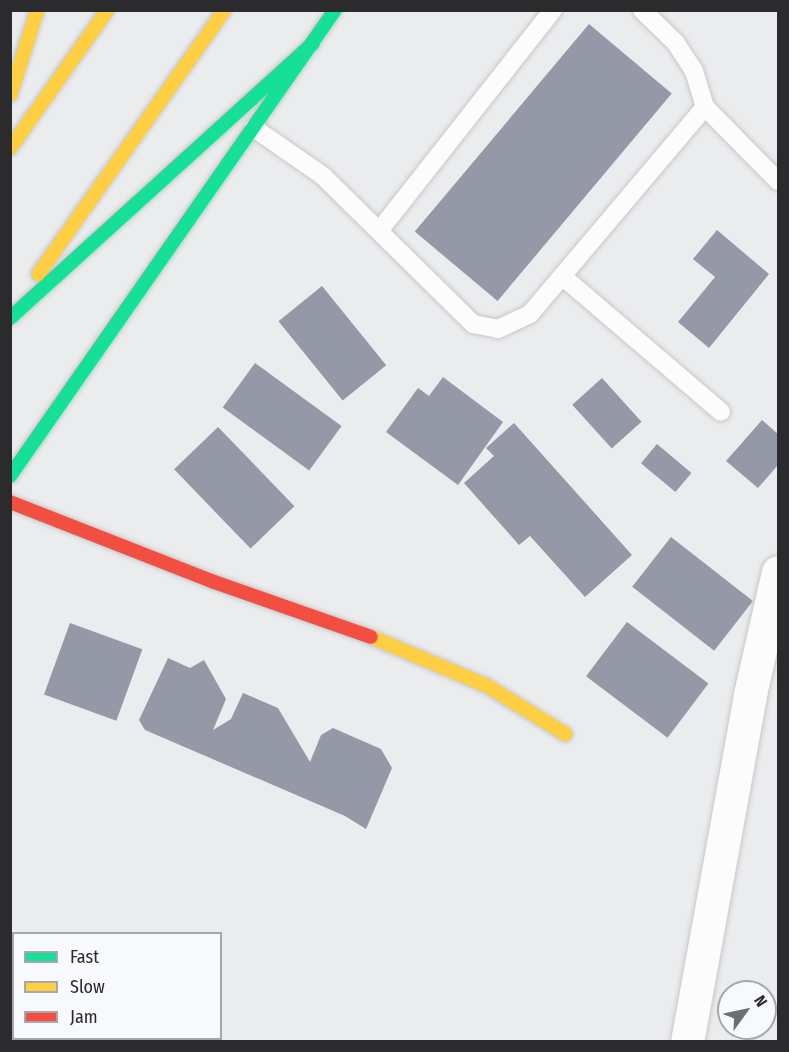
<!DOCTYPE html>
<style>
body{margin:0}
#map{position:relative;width:789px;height:1052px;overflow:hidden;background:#ebecee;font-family:"Fira Sans Condensed",sans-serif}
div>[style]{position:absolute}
.building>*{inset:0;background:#9598a7;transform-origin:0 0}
.roads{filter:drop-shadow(0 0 2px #c7c8ca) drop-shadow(0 0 2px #c7c8ca)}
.lane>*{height:18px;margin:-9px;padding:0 9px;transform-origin:9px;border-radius:9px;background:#fcfcfc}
.street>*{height:33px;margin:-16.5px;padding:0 16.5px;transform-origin:16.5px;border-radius:16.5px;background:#fcfcfc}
.fast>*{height:14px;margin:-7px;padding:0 7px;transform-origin:7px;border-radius:7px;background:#16e098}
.slow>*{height:14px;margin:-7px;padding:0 7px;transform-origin:7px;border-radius:7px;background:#ffcf43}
.jam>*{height:14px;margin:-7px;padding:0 7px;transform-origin:7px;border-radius:7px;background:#f24e42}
span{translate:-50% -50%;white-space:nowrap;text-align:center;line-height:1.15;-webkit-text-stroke:6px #f7f9fc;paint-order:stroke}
.frame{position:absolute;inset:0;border:12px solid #2b2b2d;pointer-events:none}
.legend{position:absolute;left:12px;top:932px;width:210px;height:108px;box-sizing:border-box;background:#f7f9fc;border:2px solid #a5a7a9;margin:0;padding:8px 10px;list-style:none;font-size:18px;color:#2b2b2d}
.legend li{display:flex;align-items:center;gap:12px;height:30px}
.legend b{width:30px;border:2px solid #a5a7a9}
.north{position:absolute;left:717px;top:980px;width:60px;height:60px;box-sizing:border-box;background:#f7f9fc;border:2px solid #a5a7a9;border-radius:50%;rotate:57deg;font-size:16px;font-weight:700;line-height:24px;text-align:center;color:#2b2b2d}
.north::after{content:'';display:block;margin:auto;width:21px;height:27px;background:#6e6f71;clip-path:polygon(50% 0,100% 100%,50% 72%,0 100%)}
</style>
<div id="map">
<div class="building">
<div style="left:589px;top:24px;width:108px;height:271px;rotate:40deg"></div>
<div style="clip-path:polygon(717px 230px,769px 274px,709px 348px,678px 322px,715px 277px,693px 259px)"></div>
<div style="left:322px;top:286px;width:102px;height:56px;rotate:51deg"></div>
<div style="left:255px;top:363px;width:107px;height:55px;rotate:36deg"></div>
<div style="clip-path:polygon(443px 377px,503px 422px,458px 485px,386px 432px,418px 388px,429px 396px)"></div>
<div style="left:602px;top:378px;width:59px;height:40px;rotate:48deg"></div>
<div style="clip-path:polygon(762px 420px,778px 434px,778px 465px,758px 488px,726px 461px)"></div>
<div style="clip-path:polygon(514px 423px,632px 555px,585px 597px,530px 536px,519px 545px,464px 483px,494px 456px,486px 448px)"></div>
<div style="left:218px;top:427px;width:110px;height:61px;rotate:46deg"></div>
<div style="left:657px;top:444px;width:45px;height:25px;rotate:40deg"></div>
<div style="left:671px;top:537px;width:104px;height:63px;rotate:38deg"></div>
<div style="left:627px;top:622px;width:102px;height:68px;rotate:37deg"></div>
<div style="left:70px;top:623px;width:77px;height:76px;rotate:20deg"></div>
<div style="clip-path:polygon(168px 658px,190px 668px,204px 660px,226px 699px,213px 730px,231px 719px,243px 693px,278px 708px,310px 762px,321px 735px,333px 728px,381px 749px,392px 768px,366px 829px,345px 816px,145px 730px,139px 720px)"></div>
</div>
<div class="roads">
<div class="lane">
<div style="left:705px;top:107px;width:104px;rotate:45.4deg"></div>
<div style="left:254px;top:128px;width:84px;rotate:34.8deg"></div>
<div style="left:323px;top:176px;width:211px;rotate:44.6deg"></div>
<div style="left:473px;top:324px;width:25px;rotate:11deg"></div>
<div style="left:498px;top:329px;width:35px;rotate:-25deg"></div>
<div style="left:530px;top:314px;width:271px;rotate:-49.8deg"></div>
<div style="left:705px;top:107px;width:38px;rotate:-107deg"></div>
<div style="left:694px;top:71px;width:33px;rotate:-123deg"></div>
<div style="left:676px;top:43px;width:47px;rotate:-135.9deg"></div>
<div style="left:379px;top:231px;width:281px;rotate:-51.8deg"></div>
<div style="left:562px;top:276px;width:209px;rotate:40.5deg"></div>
</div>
<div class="street">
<div style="left:687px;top:1042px;width:354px;rotate:-79.7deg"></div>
<div style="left:750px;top:694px;width:125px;rotate:-77.1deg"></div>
</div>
<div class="fast">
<div style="left:10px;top:318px;width:409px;rotate:-42.2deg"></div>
<div style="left:10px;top:476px;width:568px;rotate:-55.11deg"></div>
</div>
<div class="slow">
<div style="left:10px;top:95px;width:89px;rotate:-72.4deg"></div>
<div style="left:10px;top:148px;width:169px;rotate:-54.9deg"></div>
<div style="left:38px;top:274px;width:323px;rotate:-54.8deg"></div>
<div style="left:371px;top:637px;width:126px;rotate:22.9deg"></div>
<div style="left:487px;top:686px;width:92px;rotate:31.6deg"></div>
</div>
<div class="jam">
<div style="left:10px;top:502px;width:219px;rotate:21.4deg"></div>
<div style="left:214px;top:582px;width:166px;rotate:19.3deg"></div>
</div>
</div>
<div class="frame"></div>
<ul class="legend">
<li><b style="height:8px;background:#16e098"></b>Fast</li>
<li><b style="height:8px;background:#ffcf43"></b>Slow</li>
<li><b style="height:8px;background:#f24e42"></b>Jam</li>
</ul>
<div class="north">N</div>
</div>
